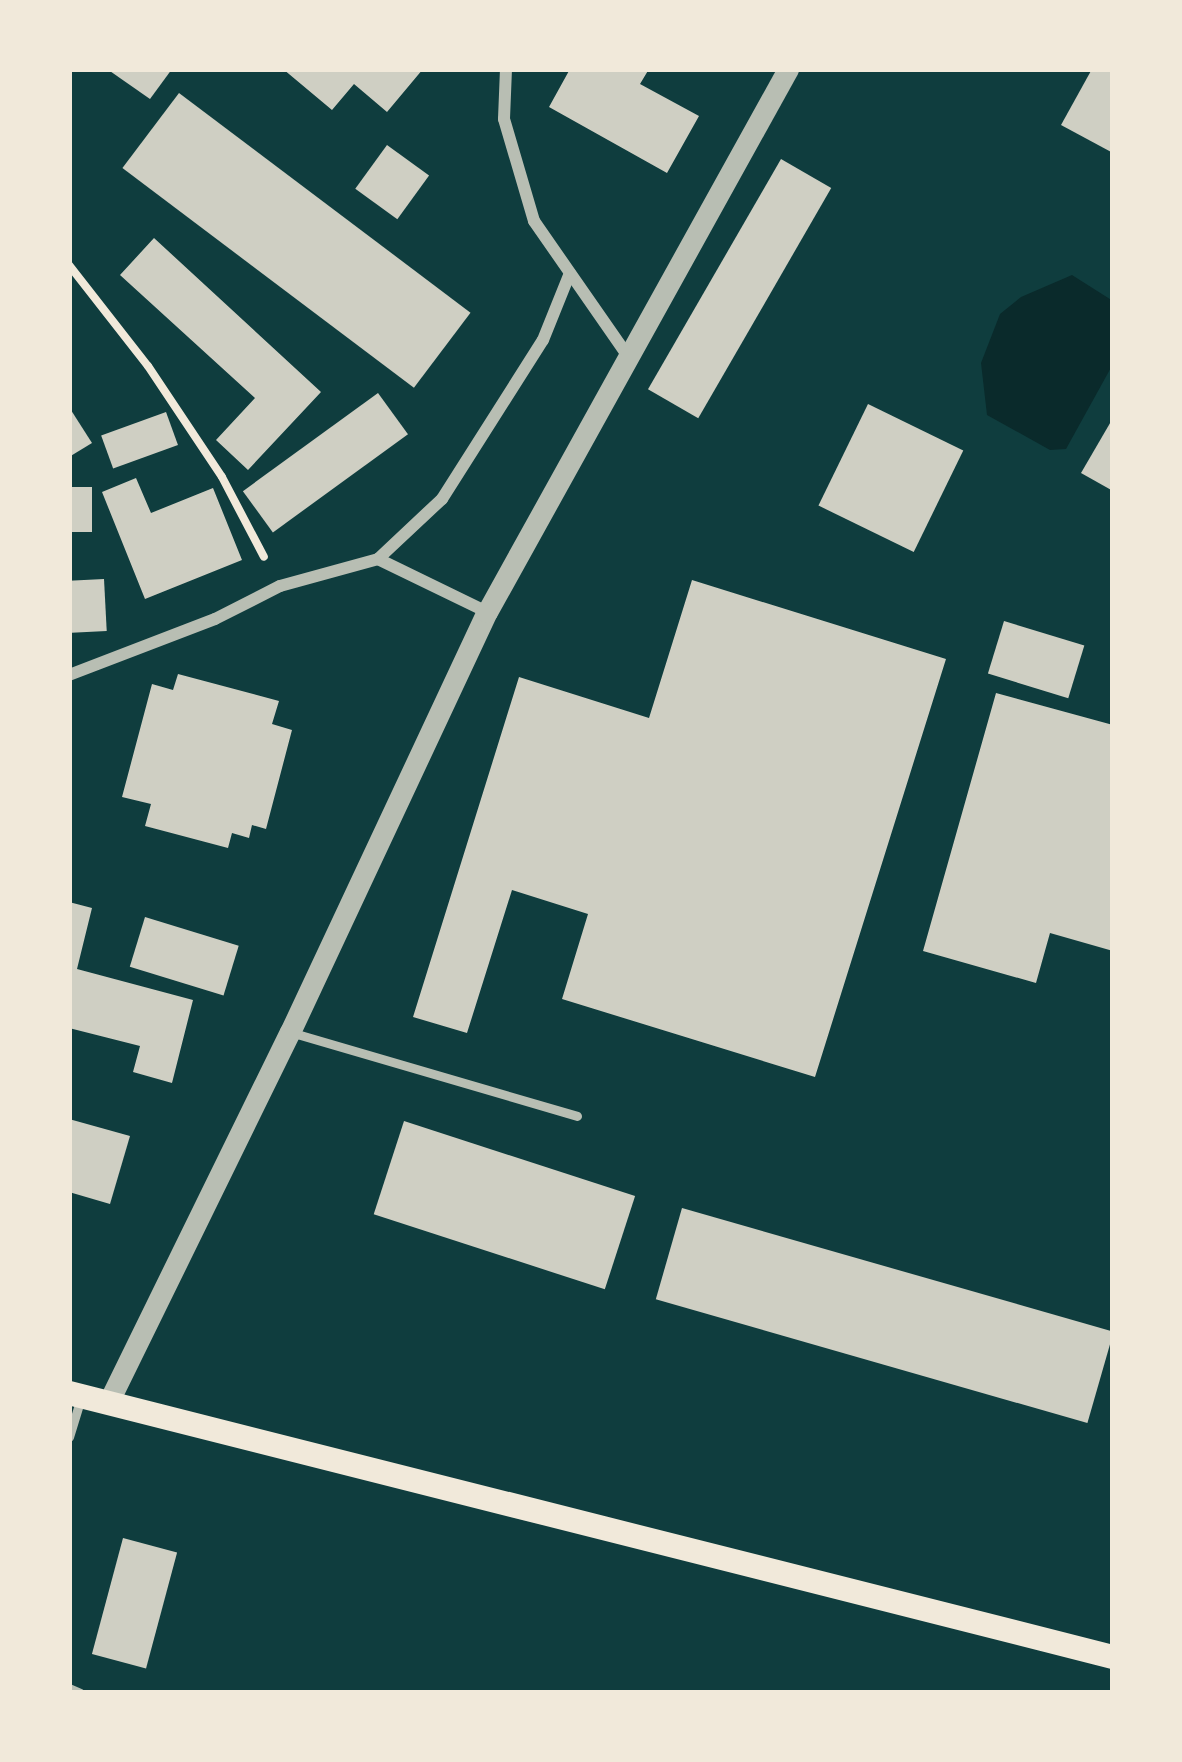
<!DOCTYPE html>
<style>
body{margin:0}
#map{position:relative;width:1182px;height:1762px;overflow:hidden;background:#0f3d3e;font-family:Overpass,sans-serif}
div>[style]{position:absolute}
.water>*{inset:0;background:#0a2a2b}
.building>*{inset:0;background:#cfcfc3;transform-origin:0 0}
.path>*{height:8px;margin:-4px;padding:0 4px;transform-origin:4px;border-radius:4px;background:#f1e9da}
.service>*{height:9px;margin:-4.5px;padding:0 4.5px;transform-origin:4.5px;border-radius:4.5px;background:#b8beb3}
.minor>*{height:12px;margin:-6px;padding:0 6px;transform-origin:6px;border-radius:6px;background:#b8beb3}
.tertiary>*{height:21px;margin:-10.5px;padding:0 10.5px;transform-origin:10.5px;border-radius:10.5px;background:#b8beb3}
.secondary>*{height:24px;margin:-12px;padding:0 12px;transform-origin:12px;border-radius:12px;background:#f1e9da}
span{translate:-50% -50%;white-space:nowrap;text-align:center;line-height:1.15;-webkit-text-stroke:9px #f1e9da;paint-order:stroke}
.frame{position:absolute;inset:0;border:72px solid #f1e9da;pointer-events:none}
</style>
<div id="map">
<div class="water">
<div style="clip-path:polygon(1072px 275px,1113px 301px,1113px 364px,1066px 449px,1050px 450px,987px 415px,981px 363px,1000px 314px,1021px 297px)"></div>
</div>
<div class="building">
<div style="clip-path:polygon(107px 69px,172px 69px,150px 99px)"></div>
<div style="clip-path:polygon(283px 69px,423px 69px,387px 112px,354px 84px,332px 110px)"></div>
<div style="clip-path:polygon(570px 69px,649px 69px,640px 84px,699px 116px,667px 173px,549px 107px)"></div>
<div style="clip-path:polygon(1092px 69px,1113px 69px,1113px 153px,1061px 125px)"></div>
<div style="left:179px;top:93px;width:365px;height:94px;rotate:37deg"></div>
<div style="left:387px;top:145px;width:52px;height:54px;rotate:36deg"></div>
<div style="left:781px;top:159px;width:58px;height:266px;rotate:30deg"></div>
<div style="clip-path:polygon(154px 238px,321px 392px,248px 470px,216px 440px,255px 398px,120px 275px)"></div>
<div style="left:378px;top:393px;width:51px;height:167px;rotate:54deg"></div>
<div style="left:868px;top:404px;width:106px;height:113px;rotate:26deg"></div>
<div style="clip-path:polygon(69px 407px,92px 443px,69px 457px)"></div>
<div style="left:166px;top:412px;width:35px;height:69px;rotate:70deg"></div>
<div style="clip-path:polygon(1113px 418px,1113px 491px,1081px 473px)"></div>
<div style="clip-path:polygon(136px 478px,151px 513px,213px 488px,242px 560px,145px 599px,102px 492px)"></div>
<div style="left:69px;top:487px;width:23px;height:45px"></div>
<div style="left:104px;top:579px;width:52px;height:35px;rotate:87deg"></div>
<div style="clip-path:polygon(692px 580px,946px 659px,815px 1077px,562px 999px,588px 914px,512px 890px,467px 1033px,413px 1017px,519px 677px,649px 718px)"></div>
<div style="left:1004px;top:621px;width:84px;height:55px;rotate:17deg"></div>
<div style="clip-path:polygon(178px 674px,279px 701px,272px 724px,292px 730px,266px 829px,252px 825px,249px 838px,232px 833px,228px 848px,145px 826px,151px 804px,122px 797px,152px 684px,173px 690px)"></div>
<div style="clip-path:polygon(996px 693px,1113px 725px,1113px 951px,1050px 933px,1036px 983px,923px 951px)"></div>
<div style="clip-path:polygon(69px 902px,92px 908px,77px 969px,193px 1000px,172px 1083px,133px 1072px,140px 1046px,69px 1028px)"></div>
<div style="left:145px;top:917px;width:98px;height:52px;rotate:17deg"></div>
<div style="clip-path:polygon(69px 1119px,130px 1136px,110px 1204px,69px 1192px)"></div>
<div style="left:404px;top:1121px;width:243px;height:98px;rotate:18deg"></div>
<div style="left:682px;top:1208px;width:449px;height:95px;rotate:16deg"></div>
<div style="left:123px;top:1538px;width:56px;height:120px;rotate:15deg"></div>
</div>
<div class="path">
<div style="left:69px;top:265px;width:128px;rotate:52deg"></div>
<div style="left:148px;top:366px;width:133px;rotate:56.3deg"></div>
<div style="left:222px;top:477px;width:90px;rotate:62.3deg"></div>
</div>
<div class="service">
<div style="left:290px;top:1032px;width:299px;rotate:16.3deg"></div>
<div style="left:69px;top:1437px;width:38px;rotate:-73deg"></div>
<div style="left:69px;top:1688px;width:12px;rotate:24deg"></div>
</div>
<div class="minor">
<div style="left:506px;top:69px;width:50px;rotate:92.3deg"></div>
<div style="left:504px;top:119px;width:106px;rotate:73.6deg"></div>
<div style="left:534px;top:221px;width:165px;rotate:55.2deg"></div>
<div style="left:378px;top:559px;width:88px;rotate:-43.2deg"></div>
<div style="left:442px;top:499px;width:188px;rotate:-57.6deg"></div>
<div style="left:543px;top:340px;width:72px;rotate:-68.1deg"></div>
<div style="left:69px;top:675px;width:156px;rotate:-21deg"></div>
<div style="left:215px;top:619px;width:73px;rotate:-26.9deg"></div>
<div style="left:280px;top:586px;width:102px;rotate:-15.4deg"></div>
<div style="left:378px;top:559px;width:121px;rotate:25.9deg"></div>
</div>
<div class="tertiary">
<div style="left:108px;top:1403px;width:413px;rotate:-63.9deg"></div>
<div style="left:290px;top:1032px;width:464px;rotate:-64.9deg"></div>
<div style="left:487px;top:612px;width:621px;rotate:-61deg"></div>
</div>
<div class="secondary">
<div style="left:69px;top:1393px;width:1077px;rotate:14.19deg"></div>
</div>
<div class="frame"></div>
</div>
